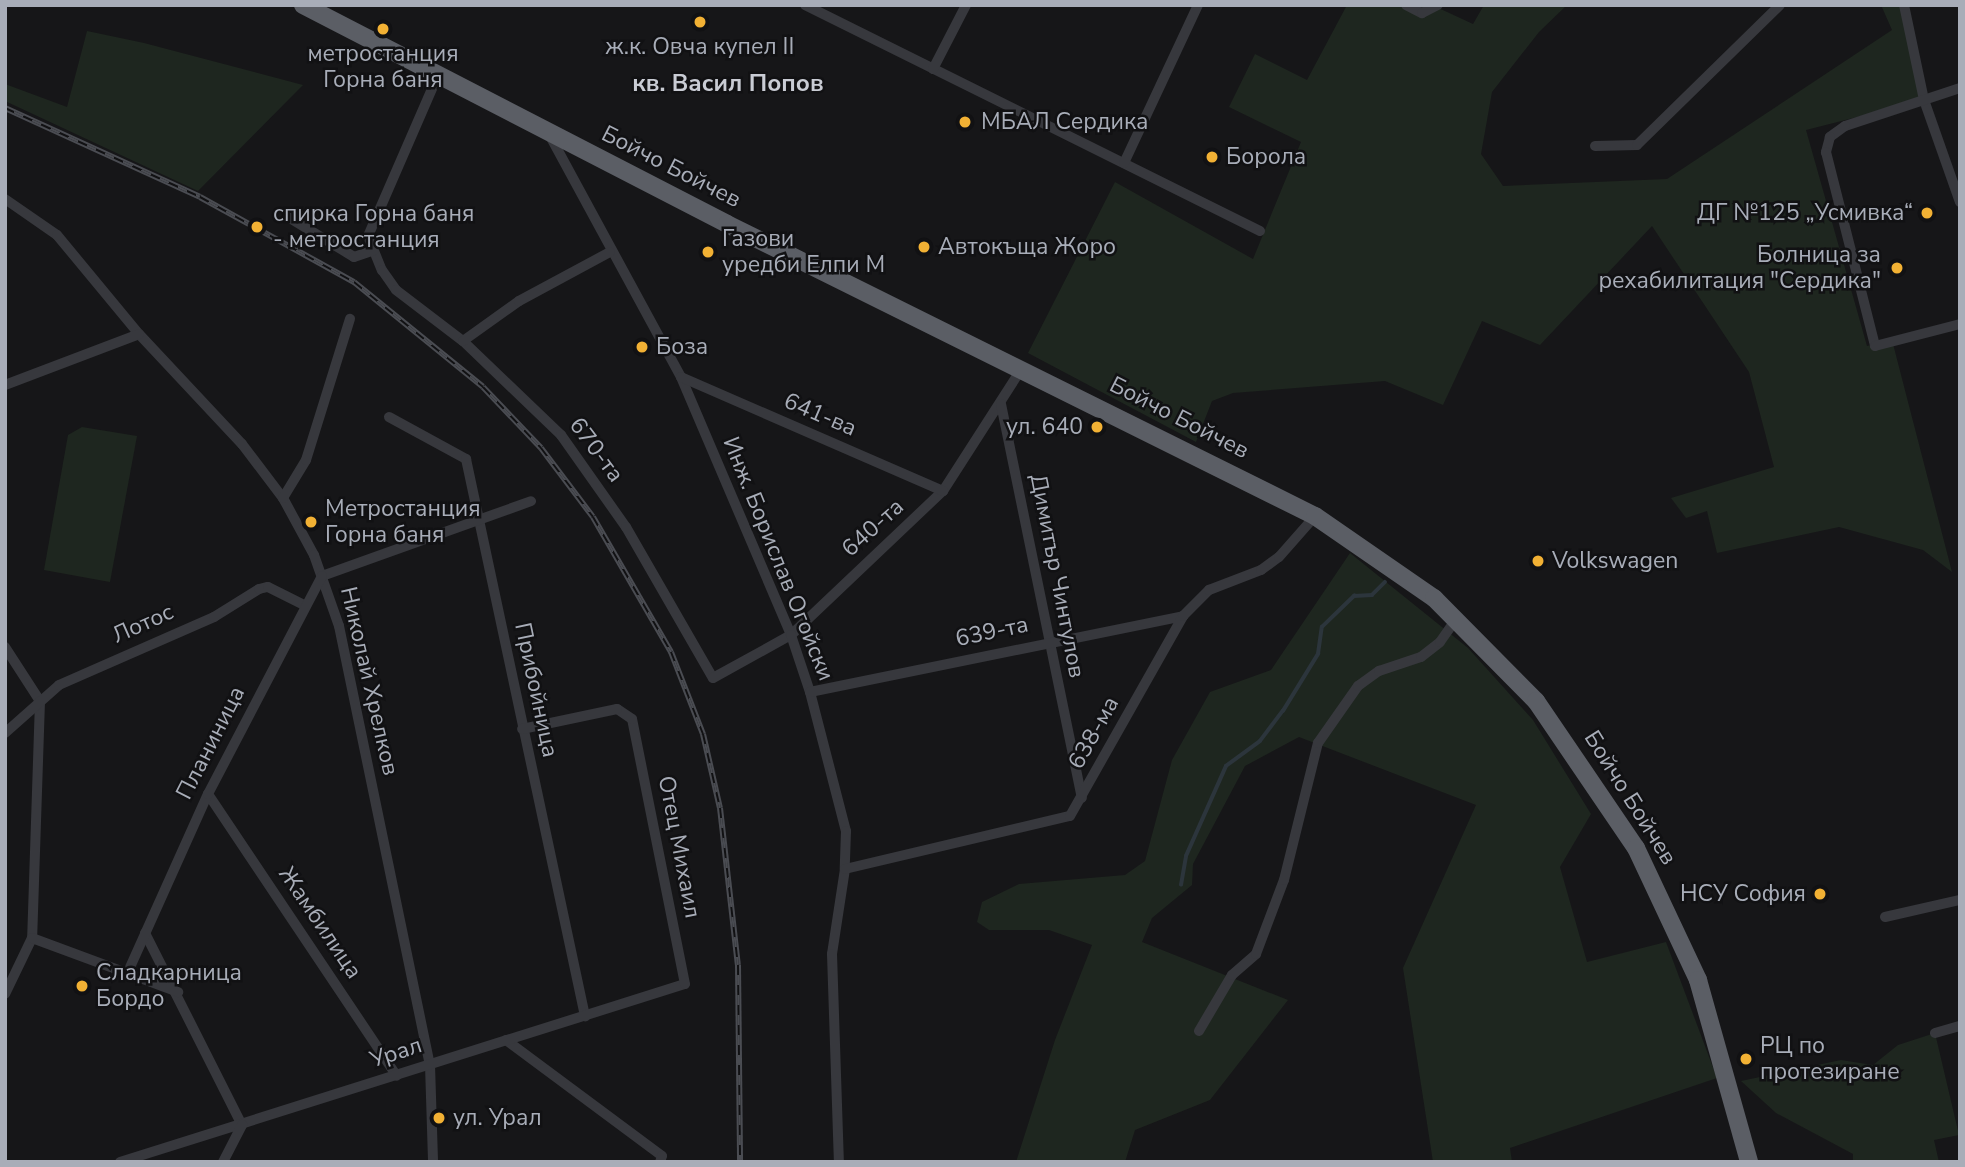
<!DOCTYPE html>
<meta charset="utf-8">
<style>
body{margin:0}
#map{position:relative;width:1965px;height:1167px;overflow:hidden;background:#161618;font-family:"Nunito Sans",sans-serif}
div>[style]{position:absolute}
.green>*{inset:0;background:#1e261f}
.stream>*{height:3.5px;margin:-1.75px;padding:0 1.75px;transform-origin:1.75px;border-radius:1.75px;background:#2c353c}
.minor>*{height:10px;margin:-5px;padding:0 5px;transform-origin:5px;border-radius:5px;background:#37383d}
.trunk>*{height:18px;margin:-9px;padding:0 9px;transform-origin:9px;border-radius:9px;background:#5b5e65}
.rail>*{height:6px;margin-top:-3px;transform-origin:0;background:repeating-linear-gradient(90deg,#111113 0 10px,#4a4c52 0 20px);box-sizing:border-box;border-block:2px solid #4a4c52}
.dots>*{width:19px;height:19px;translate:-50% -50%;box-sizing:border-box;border:4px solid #111113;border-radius:50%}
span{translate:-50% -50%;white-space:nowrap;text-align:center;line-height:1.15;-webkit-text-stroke:5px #111113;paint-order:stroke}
.poi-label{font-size:23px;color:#a8adb8}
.left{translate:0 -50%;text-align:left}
.right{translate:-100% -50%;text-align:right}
.street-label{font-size:23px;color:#a8adb8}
.neighbourhood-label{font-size:24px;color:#c9ccd4;font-weight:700}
.frame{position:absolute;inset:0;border:7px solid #a8adb8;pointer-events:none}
</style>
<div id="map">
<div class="green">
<div style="clip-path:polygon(1347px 5px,1432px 5px,1473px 24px,1484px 5px,1567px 5px,1539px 32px,1492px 92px,1481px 154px,1503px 186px,1667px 179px,1892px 30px,1881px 5px,1904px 5px,1924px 100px,1806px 130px,1867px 346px,1892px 340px,1952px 572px,1923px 550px,1839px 527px,1717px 553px,1707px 511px,1686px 518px,1671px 498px,1774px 467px,1749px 372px,1652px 226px,1540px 345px,1482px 321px,1443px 405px,1385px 381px,1233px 393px,1212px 401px,1196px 442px,1028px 353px,1115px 182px,1253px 259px,1301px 142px,1229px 107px,1255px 54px,1307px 80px)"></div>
<div style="clip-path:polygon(87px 31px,144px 43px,303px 85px,198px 191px,5px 101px,5px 84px,67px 107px)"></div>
<div style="clip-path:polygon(82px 427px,137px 436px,110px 582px,44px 570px,68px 435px)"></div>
<div style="clip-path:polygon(1350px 553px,1468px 648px,1533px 720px,1591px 814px,1560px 867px,1587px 962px,1666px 942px,1717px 1078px,1510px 1148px,1512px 1162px,1433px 1162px,1403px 968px,1476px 805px,1299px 737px,1245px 766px,1193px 864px,1192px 885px,1152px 918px,1142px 942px,1288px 1000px,1210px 1100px,1135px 1130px,1125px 1162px,1016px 1162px,1055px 1040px,1092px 945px,1049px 930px,989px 930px,977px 922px,982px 902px,1019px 884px,1125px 875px,1145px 861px,1172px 760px,1210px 692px,1271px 670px)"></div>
<div style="clip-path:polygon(1935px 1033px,1959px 1135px,1934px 1140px,1939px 1162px,1853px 1162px,1853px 1154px,1776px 1113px,1741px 1081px,1841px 1060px,1873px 1065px,1898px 1045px)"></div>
</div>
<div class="stream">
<div style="left:1181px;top:885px;width:29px;rotate:-80deg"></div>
<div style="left:1186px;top:856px;width:98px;rotate:-66deg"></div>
<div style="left:1226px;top:766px;width:42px;rotate:-36.3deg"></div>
<div style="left:1260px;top:741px;width:38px;rotate:-53deg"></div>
<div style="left:1283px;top:711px;width:67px;rotate:-58.4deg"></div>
<div style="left:1318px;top:654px;width:27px;rotate:-82deg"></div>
<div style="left:1322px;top:627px;width:45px;rotate:-44.1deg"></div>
<div style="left:1354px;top:596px;width:18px;rotate:-3deg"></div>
<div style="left:1372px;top:595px;width:18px;rotate:-45deg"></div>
</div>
<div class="minor">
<div style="left:805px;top:5px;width:508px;rotate:26.41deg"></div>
<div style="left:1406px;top:5px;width:18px;rotate:27deg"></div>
<div style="left:1422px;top:13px;width:18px;rotate:-27deg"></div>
<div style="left:1904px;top:5px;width:97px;rotate:78.1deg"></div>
<div style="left:1924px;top:100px;width:108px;rotate:70.6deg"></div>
<div style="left:933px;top:69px;width:72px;rotate:-62.7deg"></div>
<div style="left:438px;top:75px;width:176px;rotate:113.5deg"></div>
<div style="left:368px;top:236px;width:37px;rotate:68deg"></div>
<div style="left:382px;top:270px;width:24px;rotate:55deg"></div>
<div style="left:396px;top:290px;width:84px;rotate:37.3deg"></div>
<div style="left:463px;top:341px;width:136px;rotate:43.8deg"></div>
<div style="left:561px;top:435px;width:113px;rotate:54.8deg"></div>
<div style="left:626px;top:527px;width:174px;rotate:60.1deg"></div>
<div style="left:713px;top:678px;width:89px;rotate:-28.9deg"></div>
<div style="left:791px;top:635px;width:209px;rotate:-43.5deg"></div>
<div style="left:943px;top:491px;width:146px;rotate:-57.3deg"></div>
<div style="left:1960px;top:88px;width:121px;rotate:161.7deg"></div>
<div style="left:1845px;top:126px;width:19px;rotate:144deg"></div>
<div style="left:1830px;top:137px;width:16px;rotate:105deg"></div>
<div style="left:1826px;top:152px;width:200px;rotate:75.8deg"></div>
<div style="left:1875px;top:346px;width:88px;rotate:-14.5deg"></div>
<div style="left:549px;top:134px;width:277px;rotate:61.5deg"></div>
<div style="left:681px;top:377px;width:280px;rotate:66.9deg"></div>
<div style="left:791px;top:635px;width:60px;rotate:71.6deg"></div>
<div style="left:810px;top:692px;width:144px;rotate:75.5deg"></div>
<div style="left:846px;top:831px;width:38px;rotate:92deg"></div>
<div style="left:845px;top:869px;width:86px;rotate:98.7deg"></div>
<div style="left:832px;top:954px;width:208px;rotate:88.1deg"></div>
<div style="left:1595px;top:146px;width:42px;rotate:-1.4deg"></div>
<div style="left:1637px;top:145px;width:200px;rotate:-44.4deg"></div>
<div style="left:1124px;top:163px;width:174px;rotate:-64.9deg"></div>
<div style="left:5px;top:199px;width:63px;rotate:34.7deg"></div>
<div style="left:57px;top:235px;width:129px;rotate:50.4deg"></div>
<div style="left:139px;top:334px;width:151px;rotate:46.9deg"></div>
<div style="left:242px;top:444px;width:68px;rotate:52.8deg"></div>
<div style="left:283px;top:498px;width:65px;rotate:61.5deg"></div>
<div style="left:314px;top:555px;width:75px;rotate:70.6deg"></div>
<div style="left:339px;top:626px;width:448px;rotate:78.3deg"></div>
<div style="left:430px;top:1065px;width:97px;rotate:88.2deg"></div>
<div style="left:288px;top:217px;width:77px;rotate:31.2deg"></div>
<div style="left:354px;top:257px;width:21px;rotate:-19deg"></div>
<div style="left:463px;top:341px;width:69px;rotate:-35.5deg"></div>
<div style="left:519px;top:301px;width:103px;rotate:-28.3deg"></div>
<div style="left:681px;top:377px;width:286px;rotate:23.5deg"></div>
<div style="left:5px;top:385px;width:143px;rotate:-20.8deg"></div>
<div style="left:1001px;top:404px;width:402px;rotate:78.4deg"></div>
<div style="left:389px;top:417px;width:88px;rotate:28.6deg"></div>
<div style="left:466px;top:459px;width:570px;rotate:77.94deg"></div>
<div style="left:283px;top:498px;width:44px;rotate:-58.8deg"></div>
<div style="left:306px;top:460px;width:148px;rotate:-72.7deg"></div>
<div style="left:322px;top:576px;width:222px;rotate:-19.7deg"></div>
<div style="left:5px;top:647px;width:64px;rotate:57.1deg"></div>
<div style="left:40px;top:701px;width:237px;rotate:91.9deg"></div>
<div style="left:32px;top:938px;width:62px;rotate:115.7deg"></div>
<div style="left:810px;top:692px;width:381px;rotate:-11.5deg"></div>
<div style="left:5px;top:733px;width:72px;rotate:-41.6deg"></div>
<div style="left:59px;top:685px;width:169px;rotate:-23.7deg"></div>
<div style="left:214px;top:617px;width:53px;rotate:-31.9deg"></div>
<div style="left:259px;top:589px;width:9px;rotate:-13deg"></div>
<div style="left:268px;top:587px;width:42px;rotate:26.6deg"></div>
<div style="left:208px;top:794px;width:339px;rotate:56.2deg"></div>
<div style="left:845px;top:869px;width:231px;rotate:-13.3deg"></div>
<div style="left:1070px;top:816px;width:230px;rotate:-60.5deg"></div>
<div style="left:1183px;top:616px;width:37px;rotate:-45deg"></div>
<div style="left:1209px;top:590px;width:56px;rotate:-21deg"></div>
<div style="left:1261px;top:570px;width:22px;rotate:-36deg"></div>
<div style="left:1279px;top:557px;width:55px;rotate:-48.7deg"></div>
<div style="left:1885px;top:917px;width:77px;rotate:-12.8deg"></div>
<div style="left:145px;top:933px;width:215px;rotate:63.2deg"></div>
<div style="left:32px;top:938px;width:156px;rotate:20.3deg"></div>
<div style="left:127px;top:974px;width:197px;rotate:-65.8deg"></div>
<div style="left:208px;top:794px;width:246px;rotate:-62.4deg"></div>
<div style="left:1199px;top:1031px;width:65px;rotate:-59.5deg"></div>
<div style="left:1232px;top:975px;width:32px;rotate:-41deg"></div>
<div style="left:1256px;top:954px;width:79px;rotate:-69.3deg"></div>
<div style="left:1284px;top:880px;width:141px;rotate:-76.1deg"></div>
<div style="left:1318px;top:743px;width:70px;rotate:-54.9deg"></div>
<div style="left:1358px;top:686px;width:26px;rotate:-36deg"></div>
<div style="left:1379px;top:671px;width:44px;rotate:-18.4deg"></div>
<div style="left:1421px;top:657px;width:24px;rotate:-38deg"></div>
<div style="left:1440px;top:642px;width:28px;rotate:-55deg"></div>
<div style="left:1935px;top:1033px;width:26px;rotate:-16deg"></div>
<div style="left:506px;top:1040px;width:194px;rotate:36.6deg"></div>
<div style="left:662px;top:1156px;width:6px;rotate:108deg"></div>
<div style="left:120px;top:1162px;width:592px;rotate:-17.49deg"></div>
<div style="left:685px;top:984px;width:270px;rotate:-101.3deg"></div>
<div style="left:632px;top:719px;width:18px;rotate:-146deg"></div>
<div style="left:617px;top:709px;width:97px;rotate:168.1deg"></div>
<div style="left:223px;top:1162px;width:42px;rotate:-62.8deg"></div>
</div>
<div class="trunk">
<div style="left:303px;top:5px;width:477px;rotate:27.3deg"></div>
<div style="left:727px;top:224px;width:657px;rotate:26.41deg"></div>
<div style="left:1315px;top:516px;width:145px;rotate:34.6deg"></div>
<div style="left:1434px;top:598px;width:145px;rotate:45.3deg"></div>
<div style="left:1536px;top:701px;width:178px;rotate:55.8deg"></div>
<div style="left:1636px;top:848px;width:146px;rotate:64.8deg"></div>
<div style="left:1698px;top:980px;width:189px;rotate:74.3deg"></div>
</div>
<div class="rail">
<div style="left:5px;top:108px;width:214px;rotate:24.5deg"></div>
<div style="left:200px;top:197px;width:176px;rotate:28.9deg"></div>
<div style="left:354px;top:282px;width:166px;rotate:39.1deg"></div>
<div style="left:483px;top:387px;width:84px;rotate:46.4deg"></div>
<div style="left:541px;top:448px;width:86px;rotate:53deg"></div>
<div style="left:593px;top:517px;width:156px;rotate:60deg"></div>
<div style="left:671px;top:652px;width:88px;rotate:68.7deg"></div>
<div style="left:703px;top:734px;width:76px;rotate:77.1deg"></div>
<div style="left:720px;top:808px;width:158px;rotate:83.5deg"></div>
<div style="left:738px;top:965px;width:197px;rotate:89.4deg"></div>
</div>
<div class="dots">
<div style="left:700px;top:22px;background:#f2b134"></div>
<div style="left:383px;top:29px;background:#f2b134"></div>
<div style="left:965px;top:122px;background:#f2b134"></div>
<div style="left:1212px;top:157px;background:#f2b134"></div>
<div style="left:1927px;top:213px;background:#f2b134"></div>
<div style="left:257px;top:227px;background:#f2b134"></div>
<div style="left:924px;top:247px;background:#f2b134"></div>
<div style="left:708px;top:252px;background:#f2b134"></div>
<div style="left:1897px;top:268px;background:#f2b134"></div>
<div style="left:642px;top:347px;background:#f2b134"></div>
<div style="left:1097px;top:427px;background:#f2b134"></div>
<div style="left:311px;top:522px;background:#f2b134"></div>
<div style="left:1538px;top:561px;background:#f2b134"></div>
<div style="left:1820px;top:894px;background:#f2b134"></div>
<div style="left:82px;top:986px;background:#f2b134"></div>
<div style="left:1746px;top:1059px;background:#f2b134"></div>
<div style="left:439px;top:1118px;background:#f2b134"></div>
</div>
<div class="poi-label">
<span style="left:700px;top:47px">ж.к. Овча купел II</span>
<span style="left:383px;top:67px">метростанция<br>Горна баня</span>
<span class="left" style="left:981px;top:122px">МБАЛ Сердика</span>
<span class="left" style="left:1226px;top:157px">Борола</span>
<span class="right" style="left:1913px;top:213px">ДГ №125 „Усмивка“</span>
<span class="left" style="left:273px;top:227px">спирка Горна баня<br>- метростанция</span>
<span class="left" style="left:722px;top:252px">Газови<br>уредби Елпи М</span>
<span class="left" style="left:938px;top:247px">Автокъща Жоро</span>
<span class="right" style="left:1881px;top:268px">Болница за<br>рехабилитация "Сердика"</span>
<span class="left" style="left:656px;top:347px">Боза</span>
<span class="right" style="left:1083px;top:427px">ул. 640</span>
<span class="left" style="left:325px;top:522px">Метростанция<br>Горна баня</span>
<span class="left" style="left:1552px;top:561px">Volkswagen</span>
<span class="right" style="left:1806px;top:894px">НСУ София</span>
<span class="left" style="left:96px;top:986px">Сладкарница<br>Бордо</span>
<span class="left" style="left:1760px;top:1059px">РЦ по<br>протезиране</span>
<span class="left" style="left:453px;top:1118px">ул. Урал</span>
</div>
<div class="street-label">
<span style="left:671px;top:167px;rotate:27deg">Бойчо Бойчев</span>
<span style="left:820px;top:415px;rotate:23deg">641-ва</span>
<span style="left:1179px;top:418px;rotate:27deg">Бойчо Бойчев</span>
<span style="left:596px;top:450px;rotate:53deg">670-та</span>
<span style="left:873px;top:528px;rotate:-42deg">640-та</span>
<span style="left:778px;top:559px;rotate:68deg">Инж. Борислав Огойски</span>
<span style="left:1057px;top:576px;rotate:79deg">Димитър Чинтулов</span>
<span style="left:143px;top:624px;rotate:-24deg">Лотос</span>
<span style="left:992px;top:632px;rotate:-12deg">639-та</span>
<span style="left:369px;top:681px;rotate:77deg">Николай Хрелков</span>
<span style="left:536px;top:690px;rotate:78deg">Прибойница</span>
<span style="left:1094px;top:733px;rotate:-61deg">638-ма</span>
<span style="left:211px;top:743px;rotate:-63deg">Планиница</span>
<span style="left:1630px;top:798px;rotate:58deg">Бойчо Бойчев</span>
<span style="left:679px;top:847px;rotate:79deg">Отец Михаил</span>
<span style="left:320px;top:923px;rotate:56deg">Жамбилица</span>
<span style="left:396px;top:1053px;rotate:-18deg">Урал</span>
</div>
<div class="neighbourhood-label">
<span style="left:728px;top:84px">кв. Васил Попов</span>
</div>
<div class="frame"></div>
</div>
